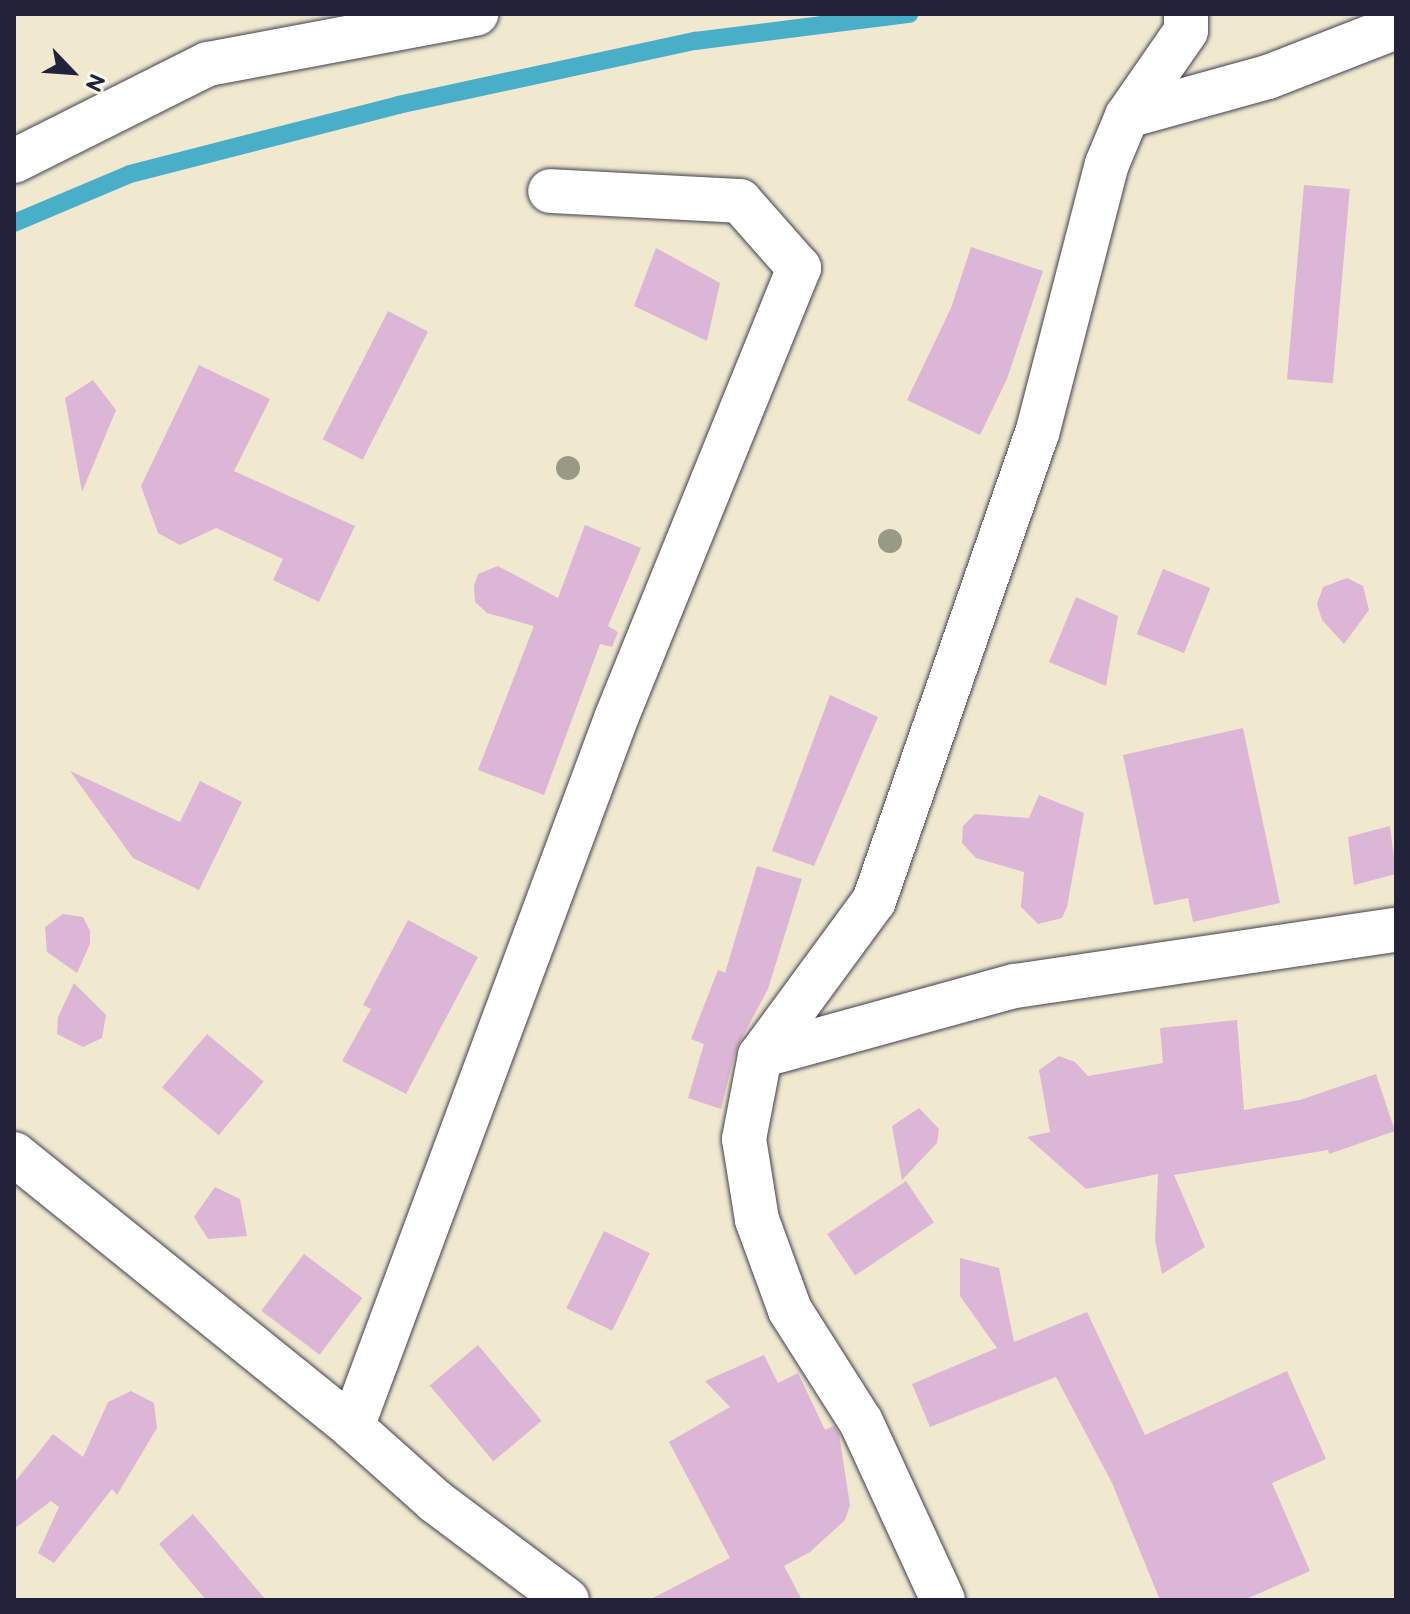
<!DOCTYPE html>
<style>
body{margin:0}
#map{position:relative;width:1410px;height:1614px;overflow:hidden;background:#f1e9cf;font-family:"Balsamiq Sans",sans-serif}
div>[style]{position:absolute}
.stream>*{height:18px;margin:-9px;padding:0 9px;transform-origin:9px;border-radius:9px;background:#49aec8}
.building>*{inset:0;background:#dcb6d6;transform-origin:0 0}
.roads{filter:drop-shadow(0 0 2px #414051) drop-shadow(0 0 2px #414051)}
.minor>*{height:44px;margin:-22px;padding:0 22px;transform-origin:22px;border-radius:22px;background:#fff}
.trees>*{width:24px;height:24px;margin:-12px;border-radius:50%;background:#999a86}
span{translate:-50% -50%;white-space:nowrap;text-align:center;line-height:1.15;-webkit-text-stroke:6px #fbf7ec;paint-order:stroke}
.frame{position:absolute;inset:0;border:16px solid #22223b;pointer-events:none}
.north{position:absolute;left:32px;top:32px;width:80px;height:80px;-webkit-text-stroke:6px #fbf7ec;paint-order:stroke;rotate:115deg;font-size:22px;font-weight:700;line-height:32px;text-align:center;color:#22223b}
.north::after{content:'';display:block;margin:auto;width:28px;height:36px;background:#22223b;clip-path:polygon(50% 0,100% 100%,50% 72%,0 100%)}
</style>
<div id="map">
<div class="stream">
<div style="left:14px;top:223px;width:126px;rotate:-22.9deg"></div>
<div style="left:130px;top:174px;width:277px;rotate:-14.4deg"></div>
<div style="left:398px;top:105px;width:304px;rotate:-12.2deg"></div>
<div style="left:695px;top:41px;width:216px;rotate:-7.2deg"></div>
</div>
<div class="building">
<div style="left:1304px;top:185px;width:46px;height:195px;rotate:5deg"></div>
<div style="clip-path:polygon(971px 247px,1043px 271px,1007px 379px,980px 435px,907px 400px,951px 308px)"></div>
<div style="clip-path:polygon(656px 248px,720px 283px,707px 341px,634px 306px)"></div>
<div style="left:388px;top:311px;width:45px;height:144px;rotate:27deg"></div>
<div style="clip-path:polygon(199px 365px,270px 399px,234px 471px,355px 526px,319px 602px,273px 580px,283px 559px,216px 528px,180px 545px,158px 533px,141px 486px)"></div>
<div style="clip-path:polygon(93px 380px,116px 410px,82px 492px,65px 398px)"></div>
<div style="clip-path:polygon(585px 525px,641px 548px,608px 626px,618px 632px,612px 647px,600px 644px,544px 795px,478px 770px,534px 626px,487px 613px,475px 602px,474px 586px,478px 574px,498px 566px,558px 598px)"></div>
<div style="left:1163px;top:569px;width:51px;height:70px;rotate:22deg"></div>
<div style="clip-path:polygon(1347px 578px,1363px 586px,1369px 610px,1344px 644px,1322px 620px,1317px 604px,1323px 587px)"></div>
<div style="clip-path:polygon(1076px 597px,1118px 616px,1106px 686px,1049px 662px)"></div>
<div style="clip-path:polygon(830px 695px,878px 717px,814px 866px,772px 851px)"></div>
<div style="clip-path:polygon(1243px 728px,1280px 903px,1193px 922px,1188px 898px,1154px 905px,1123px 755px)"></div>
<div style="clip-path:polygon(70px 771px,180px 822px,200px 781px,242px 802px,199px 890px,133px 858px)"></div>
<div style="clip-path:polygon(1039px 795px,1084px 813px,1067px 907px,1062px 918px,1038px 924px,1021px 907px,1024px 872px,976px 858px,962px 843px,963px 826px,975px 814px,1029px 818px)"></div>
<div style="clip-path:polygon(1390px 826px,1396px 874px,1354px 885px,1348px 837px)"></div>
<div style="clip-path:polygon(757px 866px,802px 879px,768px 989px,736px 1049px,721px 1109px,688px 1098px,704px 1044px,691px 1039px,718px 970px,725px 973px)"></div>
<div style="clip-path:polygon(63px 914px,83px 917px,90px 931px,90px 944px,77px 973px,47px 952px,45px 927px)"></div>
<div style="clip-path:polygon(408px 920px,478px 957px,406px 1094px,342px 1061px,371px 1009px,363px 1005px)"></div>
<div style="clip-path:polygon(74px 983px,106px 1015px,102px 1038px,83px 1047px,57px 1034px,58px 1017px)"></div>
<div style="clip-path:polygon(1237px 1020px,1244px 1110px,1300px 1100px,1376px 1074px,1395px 1131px,1329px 1154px,1328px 1150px,1174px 1175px,1205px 1247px,1162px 1274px,1155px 1240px,1158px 1174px,1086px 1189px,1027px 1137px,1050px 1132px,1039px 1070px,1059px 1056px,1075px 1062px,1088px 1076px,1163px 1063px,1160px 1028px)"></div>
<div style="left:207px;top:1034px;width:74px;height:70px;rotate:40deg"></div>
<div style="clip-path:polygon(919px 1108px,939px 1129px,937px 1143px,902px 1180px,892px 1126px)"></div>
<div style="left:906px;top:1181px;width:50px;height:95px;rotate:56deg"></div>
<div style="clip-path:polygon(215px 1187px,240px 1199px,247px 1236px,208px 1239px,194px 1217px)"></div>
<div style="left:604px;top:1231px;width:51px;height:86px;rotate:26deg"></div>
<div style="left:304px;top:1254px;width:73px;height:71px;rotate:37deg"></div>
<div style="clip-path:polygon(960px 1258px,999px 1268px,1014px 1342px,1087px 1312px,1145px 1435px,1287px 1371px,1326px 1459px,1272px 1483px,1310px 1571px,1244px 1600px,1160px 1600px,1112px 1483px,1056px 1377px,930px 1427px,912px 1384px,997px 1348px,960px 1296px)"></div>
<div style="left:478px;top:1345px;width:99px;height:63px;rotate:50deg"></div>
<div style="clip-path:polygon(764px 1355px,778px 1383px,798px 1373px,825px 1430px,834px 1426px,839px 1434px,850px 1505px,845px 1520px,810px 1552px,784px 1566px,802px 1600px,649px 1600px,730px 1558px,669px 1442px,730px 1407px,705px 1381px)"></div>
<div style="clip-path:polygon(131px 1391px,154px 1403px,157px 1428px,117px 1495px,112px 1489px,54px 1563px,38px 1553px,59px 1507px,51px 1501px,14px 1529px,14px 1483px,53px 1434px,83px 1457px,108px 1402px)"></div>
<div style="clip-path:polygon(193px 1514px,266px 1600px,206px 1600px,159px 1544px)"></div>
</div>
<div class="roads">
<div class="minor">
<div style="left:1127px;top:116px;width:103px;rotate:-55.2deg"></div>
<div style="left:1186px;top:31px;width:17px;rotate:-90deg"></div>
<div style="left:14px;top:161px;width:217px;rotate:-26.6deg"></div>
<div style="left:208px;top:64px;width:273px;rotate:-10.6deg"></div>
<div style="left:760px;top:1056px;width:264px;rotate:-15.4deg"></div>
<div style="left:1015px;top:986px;width:385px;rotate:-8.4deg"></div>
<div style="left:14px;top:1154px;width:434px;rotate:38.9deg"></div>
<div style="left:352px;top:1427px;width:111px;rotate:41.7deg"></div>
<div style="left:435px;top:1501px;width:165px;rotate:36.9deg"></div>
<div style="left:352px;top:1427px;width:759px;rotate:-69.56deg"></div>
<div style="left:617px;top:716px;width:484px;rotate:-67.9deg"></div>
<div style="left:799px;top:268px;width:89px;rotate:-131.4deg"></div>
<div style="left:740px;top:201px;width:190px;rotate:-177deg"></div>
<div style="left:943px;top:1600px;width:196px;rotate:-114.7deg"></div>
<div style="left:861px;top:1422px;width:133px;rotate:-122.4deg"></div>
<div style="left:790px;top:1310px;width:96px;rotate:-110.1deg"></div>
<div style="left:757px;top:1220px;width:82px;rotate:-99.1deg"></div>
<div style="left:744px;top:1139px;width:85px;rotate:-79.1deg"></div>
<div style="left:760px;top:1056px;width:192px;rotate:-53.7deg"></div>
<div style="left:874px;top:901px;width:495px;rotate:-70.8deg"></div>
<div style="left:1037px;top:434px;width:279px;rotate:-75.5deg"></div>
<div style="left:1107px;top:164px;width:52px;rotate:-67.4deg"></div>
<div style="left:1127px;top:116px;width:146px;rotate:-15.5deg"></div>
<div style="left:1268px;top:77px;width:137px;rotate:-21.3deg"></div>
</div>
</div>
<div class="trees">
<div style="left:568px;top:468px"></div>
<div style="left:890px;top:541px"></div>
</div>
<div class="frame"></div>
<div class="north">N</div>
</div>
